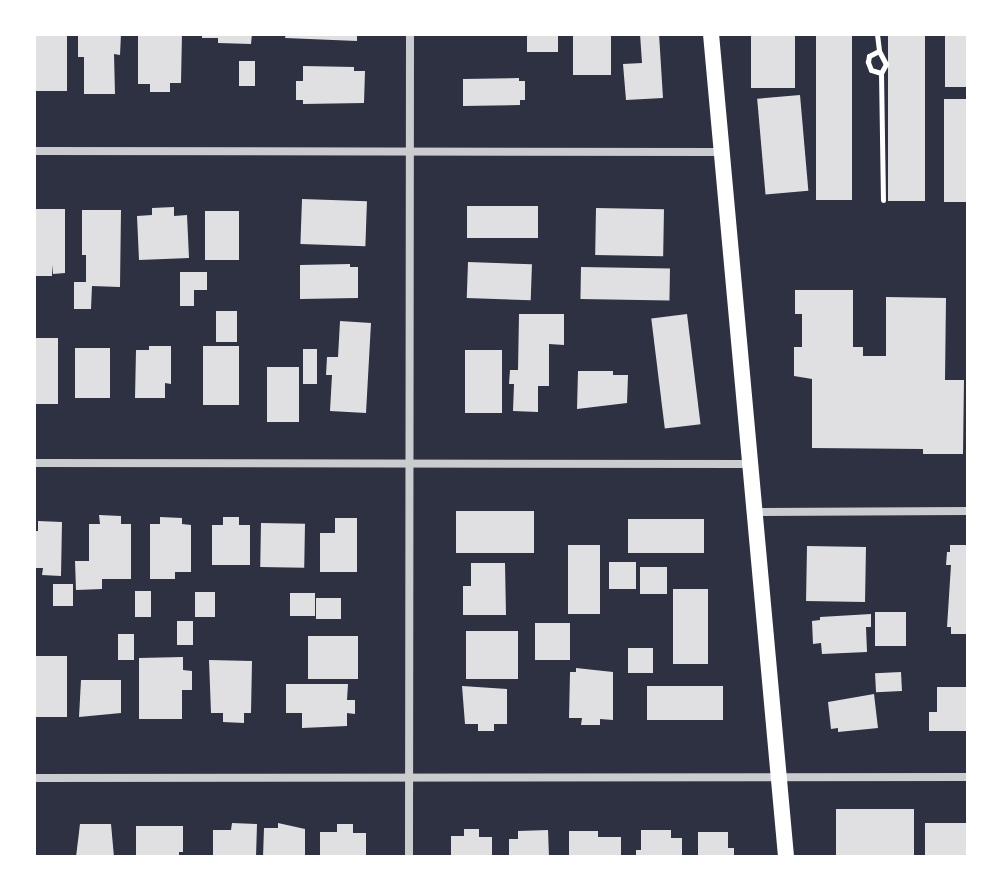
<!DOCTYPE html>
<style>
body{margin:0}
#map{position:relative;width:1002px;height:891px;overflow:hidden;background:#2d3142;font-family:"Noto Sans",sans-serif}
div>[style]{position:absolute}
.building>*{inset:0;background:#e0e0e3;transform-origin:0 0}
.path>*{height:5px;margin:-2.5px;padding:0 2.5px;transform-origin:2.5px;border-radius:2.5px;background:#fff}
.minor>*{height:8px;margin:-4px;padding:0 4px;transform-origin:4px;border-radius:4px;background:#caccd0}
.secondary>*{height:16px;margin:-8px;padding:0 8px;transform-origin:8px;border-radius:8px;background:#fff}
span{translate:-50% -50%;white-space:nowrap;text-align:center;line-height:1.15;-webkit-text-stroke:7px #fff;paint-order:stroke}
.frame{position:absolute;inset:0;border:36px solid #fff;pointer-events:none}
</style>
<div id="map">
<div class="building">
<div style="left:34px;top:34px;width:33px;height:57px"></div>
<div style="clip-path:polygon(78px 34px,121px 34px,120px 55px,114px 54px,115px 94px,84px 94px,84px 57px,78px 57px)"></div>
<div style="clip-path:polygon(138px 34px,182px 34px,181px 83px,170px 83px,170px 92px,150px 92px,150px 84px,138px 84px)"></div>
<div style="clip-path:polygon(202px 34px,252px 34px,251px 44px,218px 43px,218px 38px,202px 38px)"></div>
<div style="clip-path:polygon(286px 34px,357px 34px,357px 41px,285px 38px)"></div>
<div style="left:527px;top:34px;width:31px;height:18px"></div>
<div style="left:573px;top:34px;width:38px;height:41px"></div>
<div style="clip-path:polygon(640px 34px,659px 34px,663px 98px,626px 100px,623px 64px,642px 63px)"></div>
<div style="left:751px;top:34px;width:44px;height:54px"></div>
<div style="left:816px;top:34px;width:36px;height:166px"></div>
<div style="left:888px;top:34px;width:37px;height:167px"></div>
<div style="left:945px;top:34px;width:23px;height:53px"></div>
<div style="left:239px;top:61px;width:16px;height:25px"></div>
<div style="clip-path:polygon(303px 66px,354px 67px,354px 71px,365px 71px,364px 103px,303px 104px,303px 100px,296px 100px,296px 81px,303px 81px)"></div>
<div style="clip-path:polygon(519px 78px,519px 81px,525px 81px,525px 100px,520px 100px,520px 105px,463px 106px,463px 79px)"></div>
<div style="left:800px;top:95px;width:96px;height:43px;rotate:85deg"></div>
<div style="left:944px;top:99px;width:24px;height:103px"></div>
<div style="left:302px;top:199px;width:65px;height:45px;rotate:2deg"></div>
<div style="left:467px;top:206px;width:71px;height:32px"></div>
<div style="clip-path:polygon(174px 207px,174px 216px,187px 215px,189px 258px,139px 260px,137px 216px,152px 215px,152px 208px)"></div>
<div style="left:596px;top:208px;width:68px;height:47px;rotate:1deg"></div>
<div style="clip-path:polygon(34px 209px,65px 209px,65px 273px,53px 274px,52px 265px,52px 276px,34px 276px)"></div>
<div style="clip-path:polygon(82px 210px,121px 210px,120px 287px,92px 286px,91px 309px,74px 309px,74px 282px,86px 282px,86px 255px,82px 255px)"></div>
<div style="left:205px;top:211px;width:34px;height:49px"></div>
<div style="left:468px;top:262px;width:64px;height:36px;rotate:2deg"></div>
<div style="clip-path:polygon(350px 264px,350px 267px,358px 267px,358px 298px,300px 299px,300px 265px)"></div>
<div style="left:581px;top:267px;width:89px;height:32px;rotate:1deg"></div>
<div style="clip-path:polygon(180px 272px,207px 272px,207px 290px,194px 290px,194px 306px,180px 306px)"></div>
<div style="clip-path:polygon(795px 290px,853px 290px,853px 347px,863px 347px,863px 356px,886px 356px,886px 297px,946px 298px,945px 380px,964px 380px,963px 454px,923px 454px,923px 449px,812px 448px,812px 379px,794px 376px,794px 347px,802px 347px,802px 314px,795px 314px)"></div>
<div style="left:216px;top:311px;width:21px;height:31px"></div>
<div style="clip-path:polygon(519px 314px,564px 314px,564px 345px,549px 344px,549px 386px,538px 386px,538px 412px,513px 411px,514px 384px,509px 384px,510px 370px,518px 370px)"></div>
<div style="left:687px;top:314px;width:111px;height:36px;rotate:83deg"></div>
<div style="clip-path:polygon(340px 321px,371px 323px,366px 413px,330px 411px,332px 375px,326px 375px,327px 357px,338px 357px)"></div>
<div style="left:34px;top:338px;width:24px;height:66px"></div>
<div style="clip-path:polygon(149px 346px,171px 346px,171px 384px,165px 383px,165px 398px,135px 398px,136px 350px,149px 350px)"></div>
<div style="left:203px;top:346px;width:36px;height:59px"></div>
<div style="left:75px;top:348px;width:35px;height:50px"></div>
<div style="left:303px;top:349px;width:14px;height:35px"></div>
<div style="left:465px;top:350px;width:37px;height:63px"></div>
<div style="left:267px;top:367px;width:32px;height:55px"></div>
<div style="clip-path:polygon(578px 371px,613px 371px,613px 375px,628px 375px,627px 403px,577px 409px)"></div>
<div style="left:456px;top:511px;width:78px;height:42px"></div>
<div style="clip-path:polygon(99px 515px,121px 516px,121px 524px,131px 524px,131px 579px,102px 579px,102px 589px,76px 590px,75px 561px,89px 561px,89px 524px,100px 524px)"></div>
<div style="clip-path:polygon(160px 517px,182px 518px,182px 524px,191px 525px,191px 572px,175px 572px,175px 579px,150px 579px,150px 524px,160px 524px)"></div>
<div style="clip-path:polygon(223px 517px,239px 517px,239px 525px,250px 525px,250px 565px,212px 565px,212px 525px,223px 525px)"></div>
<div style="clip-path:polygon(335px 518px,357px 518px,357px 572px,320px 572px,320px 533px,335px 533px)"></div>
<div style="left:628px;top:519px;width:76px;height:34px"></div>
<div style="clip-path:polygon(38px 521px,62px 522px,61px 576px,42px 575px,43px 568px,34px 568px,34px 531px,38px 531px)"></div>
<div style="left:261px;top:523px;width:44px;height:44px;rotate:1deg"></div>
<div style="left:568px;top:545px;width:32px;height:69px"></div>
<div style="clip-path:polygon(950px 545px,968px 545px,968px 634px,951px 634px,951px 627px,947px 627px,951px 565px,946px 565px,947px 552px,950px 552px)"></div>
<div style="left:807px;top:546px;width:59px;height:55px;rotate:1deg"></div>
<div style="left:609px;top:562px;width:27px;height:27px"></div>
<div style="clip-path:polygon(471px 563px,505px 563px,506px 615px,463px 615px,463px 586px,471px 586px)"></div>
<div style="left:640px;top:567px;width:27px;height:27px"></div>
<div style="left:53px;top:584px;width:20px;height:22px"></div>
<div style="left:673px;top:589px;width:35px;height:75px"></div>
<div style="left:135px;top:591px;width:16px;height:26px"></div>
<div style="left:195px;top:592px;width:20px;height:25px"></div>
<div style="left:290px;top:593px;width:25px;height:23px"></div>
<div style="left:316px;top:598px;width:25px;height:21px"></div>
<div style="left:875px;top:612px;width:31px;height:34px"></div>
<div style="clip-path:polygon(871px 614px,871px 627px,866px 627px,867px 652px,822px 654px,821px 643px,813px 644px,812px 621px,820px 620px,820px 617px)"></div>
<div style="left:177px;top:621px;width:16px;height:24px"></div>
<div style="left:535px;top:623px;width:35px;height:37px"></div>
<div style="left:466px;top:631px;width:52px;height:48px"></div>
<div style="left:118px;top:634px;width:16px;height:26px"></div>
<div style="left:308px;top:636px;width:50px;height:43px"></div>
<div style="left:653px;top:648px;width:25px;height:25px;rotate:90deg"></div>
<div style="left:34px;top:656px;width:33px;height:61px"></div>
<div style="clip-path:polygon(183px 657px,183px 670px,192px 671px,192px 690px,182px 690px,182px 719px,139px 719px,139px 658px)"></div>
<div style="clip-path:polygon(209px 660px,252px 661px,251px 713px,244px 713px,244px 723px,223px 722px,223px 713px,211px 713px)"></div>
<div style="clip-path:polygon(576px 668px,613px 672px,613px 720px,600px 719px,600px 725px,581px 725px,582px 718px,569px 718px,570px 672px,576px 672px)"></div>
<div style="left:901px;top:672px;width:19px;height:26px;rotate:87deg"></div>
<div style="clip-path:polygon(81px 680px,121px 680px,121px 713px,79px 717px)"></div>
<div style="clip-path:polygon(286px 684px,348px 684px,347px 700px,355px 700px,355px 714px,347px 713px,347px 726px,302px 728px,302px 713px,286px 713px)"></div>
<div style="clip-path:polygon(462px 686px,507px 689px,507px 724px,494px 724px,494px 731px,478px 731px,478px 724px,465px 724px)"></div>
<div style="left:647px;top:686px;width:76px;height:34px"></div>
<div style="clip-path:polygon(937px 687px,968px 687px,968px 731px,929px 731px,929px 712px,937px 712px)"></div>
<div style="clip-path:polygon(874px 694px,878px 728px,838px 732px,838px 728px,831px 729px,828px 702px)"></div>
<div style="left:836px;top:809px;width:78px;height:48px"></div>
<div style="clip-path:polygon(232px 823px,257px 824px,256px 857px,213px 857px,213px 830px,231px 830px)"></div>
<div style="clip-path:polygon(278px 823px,305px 829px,305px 857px,263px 857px,264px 828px,278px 828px)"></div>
<div style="left:925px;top:823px;width:43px;height:34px"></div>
<div style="clip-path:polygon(80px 824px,111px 824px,114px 857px,76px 857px)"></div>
<div style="clip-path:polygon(337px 824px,353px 824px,353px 833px,366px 833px,366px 857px,320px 857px,320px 832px,337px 832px)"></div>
<div style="clip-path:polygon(136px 826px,183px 826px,183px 852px,179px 852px,179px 857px,136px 857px)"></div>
<div style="clip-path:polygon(464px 829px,479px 829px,479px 837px,492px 837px,492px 857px,451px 857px,451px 836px,464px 836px)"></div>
<div style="clip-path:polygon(548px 830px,549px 857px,509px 857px,509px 839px,518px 839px,518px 831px)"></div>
<div style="clip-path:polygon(641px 830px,671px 830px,671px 838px,682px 838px,682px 857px,636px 857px,636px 850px,641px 850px)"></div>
<div style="clip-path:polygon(569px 831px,598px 831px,598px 837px,621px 837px,621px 857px,569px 857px)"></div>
<div style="clip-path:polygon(698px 832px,728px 832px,728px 848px,734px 848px,734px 857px,698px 857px)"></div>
</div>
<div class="path">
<div style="left:877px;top:34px;width:17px;rotate:83deg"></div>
<div style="left:879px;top:51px;width:15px;rotate:62deg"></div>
<div style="left:886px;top:64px;width:10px;rotate:119deg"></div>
<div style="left:881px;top:73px;width:10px;rotate:-163deg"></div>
<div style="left:871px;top:70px;width:9px;rotate:-111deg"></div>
<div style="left:868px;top:62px;width:6px;rotate:-81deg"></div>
<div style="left:869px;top:56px;width:11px;rotate:-27deg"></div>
<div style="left:881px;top:73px;width:127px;rotate:89.1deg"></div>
</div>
<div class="minor">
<div style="left:34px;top:151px;width:687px;rotate:0.08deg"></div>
<div style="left:34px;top:463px;width:716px;rotate:0.08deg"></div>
<div style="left:755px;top:512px;width:213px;rotate:-0.3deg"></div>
<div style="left:34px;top:778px;width:934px;rotate:-0.06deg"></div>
<div style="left:409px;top:857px;width:823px;rotate:-89.93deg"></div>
</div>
<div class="secondary">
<div style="left:711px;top:34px;width:826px;rotate:84.79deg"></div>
</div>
<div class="frame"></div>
</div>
